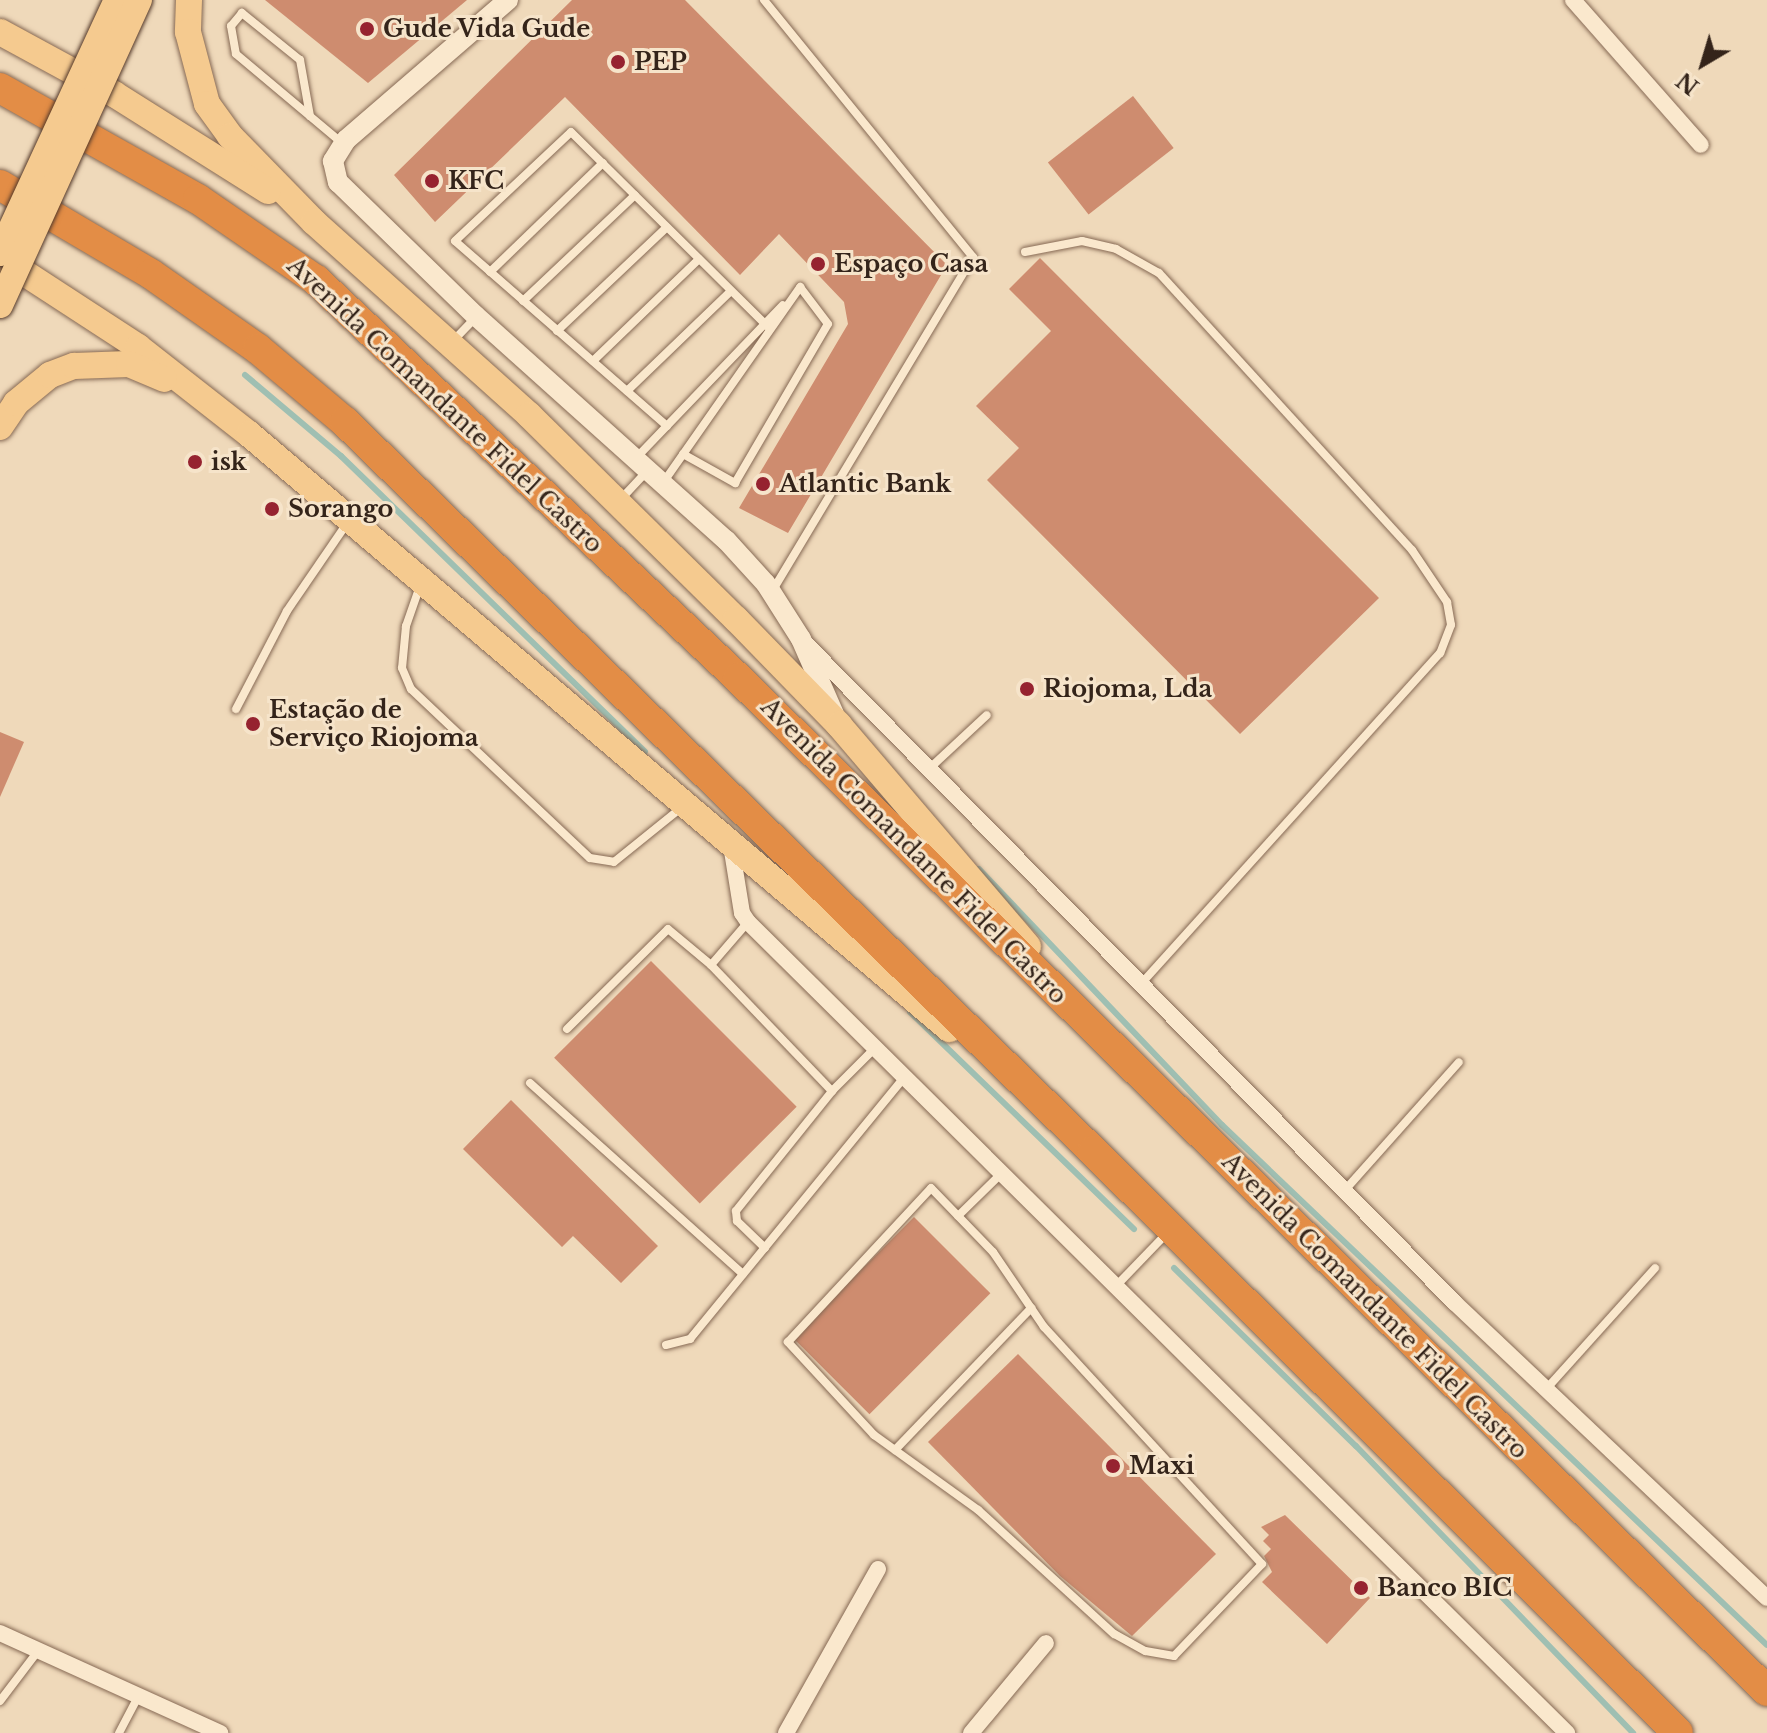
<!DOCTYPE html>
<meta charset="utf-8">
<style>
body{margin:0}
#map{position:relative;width:1767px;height:1733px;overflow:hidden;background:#efd9ba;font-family:"Libre Baskerville",serif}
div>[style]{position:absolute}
.stream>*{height:6px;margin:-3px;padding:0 3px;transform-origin:3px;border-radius:3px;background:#9fbfb2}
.building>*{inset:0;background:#ce8c6f;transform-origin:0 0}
.roads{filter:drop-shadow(0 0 2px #866954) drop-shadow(0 0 2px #866954)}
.service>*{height:8px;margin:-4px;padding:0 4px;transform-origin:4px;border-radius:4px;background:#fae8cd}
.minor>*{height:16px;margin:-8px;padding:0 8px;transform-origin:8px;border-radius:8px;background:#fae8cd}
.tertiary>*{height:20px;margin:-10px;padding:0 10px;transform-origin:10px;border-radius:10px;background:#fae8cd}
.primary>*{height:26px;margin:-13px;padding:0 13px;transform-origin:13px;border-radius:13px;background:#f5ca8f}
.motorway>*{height:30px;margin:-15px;padding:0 15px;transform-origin:15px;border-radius:15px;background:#e38d46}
.bridges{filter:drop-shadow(0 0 2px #533829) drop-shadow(0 0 2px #533829)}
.primary-bridge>*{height:26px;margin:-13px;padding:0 13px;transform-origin:13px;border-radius:13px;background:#f5ca8f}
.dots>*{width:22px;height:22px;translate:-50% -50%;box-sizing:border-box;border:4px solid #f6e4ca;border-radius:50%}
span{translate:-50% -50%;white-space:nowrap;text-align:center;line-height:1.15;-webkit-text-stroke:6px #f6e4ca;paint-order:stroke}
.poi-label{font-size:24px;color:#34241a;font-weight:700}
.left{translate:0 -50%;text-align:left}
.street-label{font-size:24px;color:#34241a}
.north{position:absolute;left:1663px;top:24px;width:80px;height:80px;-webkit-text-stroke:6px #f6e4ca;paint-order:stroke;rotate:218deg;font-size:22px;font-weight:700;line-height:32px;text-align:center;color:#34241a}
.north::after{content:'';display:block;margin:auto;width:28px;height:36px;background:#34241a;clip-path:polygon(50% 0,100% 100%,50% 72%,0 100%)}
</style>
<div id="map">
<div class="stream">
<div style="left:245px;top:375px;width:126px;rotate:40.2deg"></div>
<div style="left:341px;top:456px;width:424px;rotate:44.2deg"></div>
<div style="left:979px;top:869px;width:353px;rotate:46.5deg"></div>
<div style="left:1222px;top:1125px;width:753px;rotate:43.66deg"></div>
<div style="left:910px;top:1012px;width:312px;rotate:44.1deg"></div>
<div style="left:1174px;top:1268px;width:255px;rotate:44.4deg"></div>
<div style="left:1356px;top:1446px;width:399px;rotate:46deg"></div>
</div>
<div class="building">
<div style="clip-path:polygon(265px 0,467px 0,368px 83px)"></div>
<div style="clip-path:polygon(572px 0,685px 0,947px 265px,788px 533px,739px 508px,848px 324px,844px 302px,779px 234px,740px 275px,565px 97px,435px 222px,394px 175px)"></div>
<div style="left:1133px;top:96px;width:66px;height:108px;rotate:52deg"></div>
<div style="clip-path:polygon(1040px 258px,1379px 598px,1240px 734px,987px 480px,1019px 448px,976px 406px,1051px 331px,1009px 289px)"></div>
<div style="clip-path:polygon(0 732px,24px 742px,0 797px)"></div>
<div style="left:651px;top:961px;width:206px;height:137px;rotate:45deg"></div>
<div style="clip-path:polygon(511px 1100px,658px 1246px,621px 1283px,573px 1236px,562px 1247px,463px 1149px)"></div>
<div style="left:914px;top:1217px;width:108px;height:171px;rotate:45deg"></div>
<div style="clip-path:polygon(1018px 1354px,1216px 1554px,1132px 1636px,1060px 1576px,928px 1442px)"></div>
<div style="clip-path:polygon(1285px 1515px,1370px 1598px,1327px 1644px,1262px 1582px,1272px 1572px,1264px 1556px,1271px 1549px,1263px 1541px,1269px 1535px,1261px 1527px)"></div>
</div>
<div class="roads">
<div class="service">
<div style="left:764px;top:0;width:331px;rotate:50.9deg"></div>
<div style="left:973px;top:257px;width:391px;rotate:121deg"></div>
<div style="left:310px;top:116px;width:57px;rotate:-100.1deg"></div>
<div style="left:300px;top:60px;width:75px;rotate:-141deg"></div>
<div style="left:242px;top:13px;width:17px;rotate:130deg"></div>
<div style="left:231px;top:26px;width:28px;rotate:80deg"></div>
<div style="left:236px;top:54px;width:138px;rotate:40deg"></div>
<div style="left:1025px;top:252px;width:58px;rotate:-10.9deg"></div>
<div style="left:1082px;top:241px;width:35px;rotate:13deg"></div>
<div style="left:1116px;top:249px;width:49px;rotate:29.2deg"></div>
<div style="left:1159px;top:273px;width:375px;rotate:47.6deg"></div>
<div style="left:1412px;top:550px;width:63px;rotate:56.1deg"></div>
<div style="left:1447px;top:602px;width:23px;rotate:80deg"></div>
<div style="left:1451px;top:625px;width:30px;rotate:111deg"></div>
<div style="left:1440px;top:653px;width:447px;rotate:132.1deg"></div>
<div style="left:490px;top:272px;width:157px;rotate:-44deg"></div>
<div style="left:523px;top:301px;width:154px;rotate:-43.4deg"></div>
<div style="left:557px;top:331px;width:151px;rotate:-43.4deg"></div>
<div style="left:452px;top:342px;width:35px;rotate:-46deg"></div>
<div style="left:593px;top:361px;width:147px;rotate:-43.9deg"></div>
<div style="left:627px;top:391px;width:144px;rotate:-43.9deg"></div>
<div style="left:667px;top:426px;width:281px;rotate:-138.9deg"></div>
<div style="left:455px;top:241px;width:159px;rotate:-43.2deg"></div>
<div style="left:571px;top:132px;width:280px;rotate:44.7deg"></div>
<div style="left:683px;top:454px;width:60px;rotate:29.1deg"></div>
<div style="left:735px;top:483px;width:184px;rotate:-59.7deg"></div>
<div style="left:828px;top:324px;width:46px;rotate:-127.1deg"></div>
<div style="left:638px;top:456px;width:209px;rotate:-46.2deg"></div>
<div style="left:665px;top:480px;width:236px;rotate:-55deg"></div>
<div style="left:621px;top:499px;width:38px;rotate:-47deg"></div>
<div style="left:421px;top:583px;width:46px;rotate:109.2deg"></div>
<div style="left:406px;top:626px;width:42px;rotate:95.4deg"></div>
<div style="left:402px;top:668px;width:23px;rotate:67deg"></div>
<div style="left:411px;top:689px;width:246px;rotate:43.4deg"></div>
<div style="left:590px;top:858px;width:24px;rotate:9deg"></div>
<div style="left:614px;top:862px;width:86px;rotate:-38.9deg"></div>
<div style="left:236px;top:709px;width:110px;rotate:-62.5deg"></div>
<div style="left:287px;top:611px;width:108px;rotate:-55.6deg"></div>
<div style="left:931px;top:767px;width:76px;rotate:-42.9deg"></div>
<div style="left:711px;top:965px;width:175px;rotate:46.2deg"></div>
<div style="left:832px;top:1091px;width:61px;rotate:-45deg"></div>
<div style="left:567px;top:1029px;width:142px;rotate:-44.7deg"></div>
<div style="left:668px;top:929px;width:56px;rotate:39.9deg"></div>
<div style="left:711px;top:965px;width:57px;rotate:-49.3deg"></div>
<div style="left:530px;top:1083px;width:286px;rotate:41.9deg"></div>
<div style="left:931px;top:1188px;width:89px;rotate:45.9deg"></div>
<div style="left:993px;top:1252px;width:91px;rotate:55.8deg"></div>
<div style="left:1044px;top:1327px;width:322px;rotate:47.4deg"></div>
<div style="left:1262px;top:1564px;width:127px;rotate:133.7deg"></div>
<div style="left:1174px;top:1656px;width:29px;rotate:-170deg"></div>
<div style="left:1145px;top:1651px;width:35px;rotate:-151deg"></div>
<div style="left:1114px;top:1634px;width:184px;rotate:-137.6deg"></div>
<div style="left:978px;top:1510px;width:128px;rotate:-144.2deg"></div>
<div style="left:874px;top:1435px;width:127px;rotate:-132.8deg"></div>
<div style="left:788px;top:1342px;width:210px;rotate:-47.1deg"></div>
<div style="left:1345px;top:1190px;width:171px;rotate:-48.3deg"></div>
<div style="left:958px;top:1216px;width:63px;rotate:-44.4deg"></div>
<div style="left:765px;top:1248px;width:39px;rotate:-136deg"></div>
<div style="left:737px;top:1221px;width:10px;rotate:-96deg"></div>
<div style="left:736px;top:1211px;width:154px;rotate:-51.3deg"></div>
<div style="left:1117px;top:1285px;width:71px;rotate:-46.1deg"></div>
<div style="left:666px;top:1345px;width:25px;rotate:-14deg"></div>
<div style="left:690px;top:1339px;width:341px;rotate:-50.7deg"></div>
<div style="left:1548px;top:1387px;width:160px;rotate:-48deg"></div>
<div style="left:895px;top:1450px;width:197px;rotate:-46.2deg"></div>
<div style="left:0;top:1701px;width:63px;rotate:-52.8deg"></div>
<div style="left:119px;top:1733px;width:41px;rotate:-62.2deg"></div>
</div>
<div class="minor">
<div style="left:1573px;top:0;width:193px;rotate:48.6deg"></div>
<div style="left:805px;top:643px;width:926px;rotate:45.44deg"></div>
<div style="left:1455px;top:1303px;width:429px;rotate:43.4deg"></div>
<div style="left:731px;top:845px;width:69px;rotate:80.8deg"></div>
<div style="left:742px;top:913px;width:11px;rotate:56deg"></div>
<div style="left:748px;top:922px;width:1153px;rotate:44.72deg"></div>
<div style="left:0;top:1633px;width:242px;rotate:24.4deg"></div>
<div style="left:786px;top:1733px;width:188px;rotate:-60.7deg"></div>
<div style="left:971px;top:1733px;width:117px;rotate:-50.2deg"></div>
</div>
<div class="tertiary">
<div style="left:508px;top:0;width:214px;rotate:139.2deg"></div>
<div style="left:346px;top:140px;width:25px;rotate:122deg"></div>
<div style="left:333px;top:161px;width:22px;rotate:77deg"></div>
<div style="left:338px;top:182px;width:192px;rotate:44.2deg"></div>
<div style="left:476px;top:316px;width:336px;rotate:41.9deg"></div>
<div style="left:726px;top:540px;width:59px;rotate:47.7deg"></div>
<div style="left:766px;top:584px;width:65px;rotate:57.5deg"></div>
<div style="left:801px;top:639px;width:82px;rotate:66.3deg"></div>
</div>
<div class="primary">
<div style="left:189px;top:0;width:32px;rotate:92deg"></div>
<div style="left:188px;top:32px;width:74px;rotate:75.2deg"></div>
<div style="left:207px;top:104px;width:39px;rotate:54deg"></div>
<div style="left:230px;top:136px;width:120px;rotate:45.7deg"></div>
<div style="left:314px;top:222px;width:289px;rotate:41.9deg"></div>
<div style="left:529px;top:415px;width:291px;rotate:44.6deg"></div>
<div style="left:736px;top:619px;width:148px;rotate:45.8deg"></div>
<div style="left:839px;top:725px;width:291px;rotate:49.5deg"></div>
<div style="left:0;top:32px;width:130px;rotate:28.5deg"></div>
<div style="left:114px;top:94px;width:182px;rotate:32.2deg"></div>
<div style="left:0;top:257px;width:165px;rotate:33.1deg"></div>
<div style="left:138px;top:347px;width:141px;rotate:38.1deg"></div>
<div style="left:249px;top:434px;width:919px;rotate:40.36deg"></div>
<div style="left:0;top:427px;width:29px;rotate:-56deg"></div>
<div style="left:16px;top:403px;width:44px;rotate:-39.5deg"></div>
<div style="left:50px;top:375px;width:26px;rotate:-21deg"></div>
<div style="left:74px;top:366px;width:55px;rotate:-2.1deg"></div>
<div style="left:129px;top:364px;width:38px;rotate:23deg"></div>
</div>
<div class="motorway">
<div style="left:0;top:88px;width:227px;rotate:29.3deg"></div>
<div style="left:198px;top:199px;width:143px;rotate:34.5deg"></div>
<div style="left:316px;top:280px;width:580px;rotate:43.32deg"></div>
<div style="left:738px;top:678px;width:1444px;rotate:44.55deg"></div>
<div style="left:0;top:185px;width:175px;rotate:30.5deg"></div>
<div style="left:151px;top:274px;width:131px;rotate:35deg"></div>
<div style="left:258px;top:349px;width:114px;rotate:40deg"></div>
<div style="left:345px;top:422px;width:1044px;rotate:44.26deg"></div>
<div style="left:1093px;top:1151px;width:825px;rotate:44.85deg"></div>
</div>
</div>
<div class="bridges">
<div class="primary-bridge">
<div style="left:0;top:253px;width:279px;rotate:-65.2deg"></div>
<div style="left:0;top:305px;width:335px;rotate:-65.5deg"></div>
</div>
</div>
<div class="dots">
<div style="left:367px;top:29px;background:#962330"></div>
<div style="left:618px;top:62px;background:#962330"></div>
<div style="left:432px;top:181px;background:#962330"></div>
<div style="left:818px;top:264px;background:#962330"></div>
<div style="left:195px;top:462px;background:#962330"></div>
<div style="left:763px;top:484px;background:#962330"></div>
<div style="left:272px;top:509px;background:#962330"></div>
<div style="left:1027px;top:689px;background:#962330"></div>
<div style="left:253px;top:724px;background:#962330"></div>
<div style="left:1113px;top:1466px;background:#962330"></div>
<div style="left:1361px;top:1588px;background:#962330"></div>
</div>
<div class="poi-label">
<span class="left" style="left:383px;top:29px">Gude Vida Gude</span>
<span class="left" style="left:634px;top:62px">PEP</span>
<span class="left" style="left:448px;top:181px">KFC</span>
<span class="left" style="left:834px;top:264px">Espaço Casa</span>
<span class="left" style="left:211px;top:462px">isk</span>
<span class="left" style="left:779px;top:484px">Atlantic Bank</span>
<span class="left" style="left:288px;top:509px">Sorango</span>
<span class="left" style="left:1043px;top:689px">Riojoma, Lda</span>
<span class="left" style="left:269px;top:724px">Estação de<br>Serviço Riojoma</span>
<span class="left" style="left:1129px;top:1466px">Maxi</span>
<span class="left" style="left:1377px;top:1588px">Banco BIC</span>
</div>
<div class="street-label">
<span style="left:445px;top:405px;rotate:43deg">Avenida Comandante Fidel Castro</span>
<span style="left:914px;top:851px;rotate:45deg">Avenida Comandante Fidel Castro</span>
<span style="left:1375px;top:1306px;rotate:45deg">Avenida Comandante Fidel Castro</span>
</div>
<div class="north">N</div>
</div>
